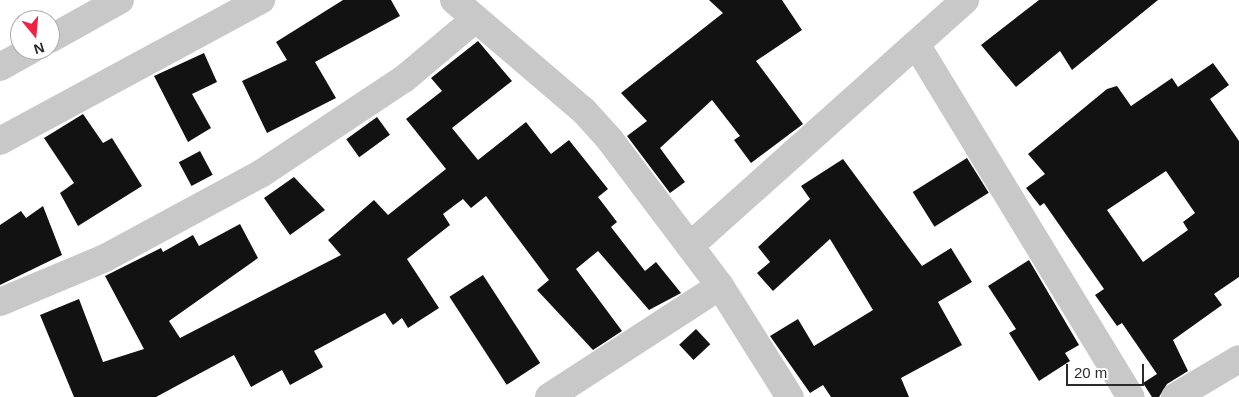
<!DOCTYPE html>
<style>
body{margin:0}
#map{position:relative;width:1239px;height:397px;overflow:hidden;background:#fff;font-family:Arial,sans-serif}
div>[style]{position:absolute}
.building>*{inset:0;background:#121212;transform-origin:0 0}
.minor>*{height:28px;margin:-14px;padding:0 14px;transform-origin:14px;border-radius:14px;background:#c8c8c8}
.tertiary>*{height:28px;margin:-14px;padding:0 14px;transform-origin:14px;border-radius:14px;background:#c8c8c8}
span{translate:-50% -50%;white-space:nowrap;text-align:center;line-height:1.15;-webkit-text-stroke:5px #fff;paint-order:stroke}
.north{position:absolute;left:10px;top:10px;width:50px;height:50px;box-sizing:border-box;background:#fff;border:1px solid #aaa;border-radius:50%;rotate:163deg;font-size:14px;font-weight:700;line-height:20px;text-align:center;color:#2b2b2b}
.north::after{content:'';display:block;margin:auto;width:18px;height:22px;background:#ef2145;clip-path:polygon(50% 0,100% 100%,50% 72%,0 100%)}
.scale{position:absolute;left:1066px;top:364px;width:78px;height:22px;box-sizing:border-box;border:2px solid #2b2b2b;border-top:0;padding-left:6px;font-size:15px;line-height:18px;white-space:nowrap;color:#2b2b2b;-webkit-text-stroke:4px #fff;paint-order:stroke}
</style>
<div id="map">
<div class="building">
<div style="clip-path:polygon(343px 0,391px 0,400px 16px,315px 62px,336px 98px,267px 133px,242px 81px,287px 60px,276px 42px)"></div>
<div style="clip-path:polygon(709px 0,782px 0,802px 30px,756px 61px,803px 124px,751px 163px,734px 140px,740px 136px,712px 100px,660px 148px,685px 182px,670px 193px,627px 136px,647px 121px,621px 93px,723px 13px)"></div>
<div style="clip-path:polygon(1039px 0,1158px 0,1072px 70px,1060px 51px,1016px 87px,981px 45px)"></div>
<div style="clip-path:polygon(478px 41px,512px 81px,452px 128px,478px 160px,526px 122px,551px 154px,569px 140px,608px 189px,598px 197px,617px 222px,611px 227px,645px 271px,656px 262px,681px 293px,649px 310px,598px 251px,576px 269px,622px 331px,593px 350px,537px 290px,549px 280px,486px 196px,471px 208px,463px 199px,443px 214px,450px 225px,407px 259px,439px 308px,408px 328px,402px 318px,393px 325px,385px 313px,314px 351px,323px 367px,290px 385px,282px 370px,251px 387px,234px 355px,156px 397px,74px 397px,40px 315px,79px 299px,103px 362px,144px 349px,105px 276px,161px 248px,163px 252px,193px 235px,199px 246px,240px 224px,258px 258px,169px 321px,180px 338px,341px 255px,328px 240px,374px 200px,388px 215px,446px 169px,406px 119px,442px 91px,431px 78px)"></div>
<div style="clip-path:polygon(204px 53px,217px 82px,192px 94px,211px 128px,188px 142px,154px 76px)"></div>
<div style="clip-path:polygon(evenodd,1213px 63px,1229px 85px,1210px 99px,1239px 141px,1239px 277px,1214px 294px,1222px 305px,1173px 340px,1188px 371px,1167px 384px,1159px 397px,1152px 397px,1143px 383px,1157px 374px,1122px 323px,1117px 326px,1095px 295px,1104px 289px,1044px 203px,1040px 206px,1026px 188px,1045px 174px,1028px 154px,1107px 89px,1117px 86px,1131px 106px,1172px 78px,1178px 87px,1213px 63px,1166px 171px,1195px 213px,1183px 222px,1188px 230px,1143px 262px,1107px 210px,1166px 171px)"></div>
<div style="clip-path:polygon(83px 114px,103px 143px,112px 138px,142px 186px,78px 226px,60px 193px,74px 183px,44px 138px)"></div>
<div style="left:377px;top:117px;width:22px;height:38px;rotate:54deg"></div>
<div style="left:200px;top:151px;width:27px;height:24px;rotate:62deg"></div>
<div style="left:967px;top:158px;width:41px;height:64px;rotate:58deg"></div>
<div style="clip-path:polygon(843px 159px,922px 266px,951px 248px,972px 282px,938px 302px,962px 345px,901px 378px,909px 397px,831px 397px,823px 385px,810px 393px,770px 336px,798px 319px,814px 346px,873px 310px,830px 239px,773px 291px,757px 273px,770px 262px,758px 247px,810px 199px,801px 186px)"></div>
<div style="clip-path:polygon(294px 177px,325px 210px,290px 235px,264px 198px)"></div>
<div style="clip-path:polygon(43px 206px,62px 255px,0 285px,0 225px,21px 211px,26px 218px)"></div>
<div style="clip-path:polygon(1029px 260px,1079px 345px,1065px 353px,1070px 361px,1039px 381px,1009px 333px,1016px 329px,988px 286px)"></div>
<div style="left:483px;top:275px;width:105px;height:40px;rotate:57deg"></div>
<div style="left:696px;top:329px;width:21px;height:23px;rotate:47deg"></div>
</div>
<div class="minor">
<div style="left:454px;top:0;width:171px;rotate:40.5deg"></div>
<div style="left:584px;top:111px;width:39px;rotate:48deg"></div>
<div style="left:610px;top:140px;width:183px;rotate:53deg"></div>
<div style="left:720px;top:286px;width:131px;rotate:57.8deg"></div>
<div style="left:916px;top:44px;width:413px;rotate:58.7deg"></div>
<div style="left:690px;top:246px;width:369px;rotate:-41.8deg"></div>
<div style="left:0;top:302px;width:114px;rotate:-22.7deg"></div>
<div style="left:105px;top:258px;width:179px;rotate:-28.4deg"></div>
<div style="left:262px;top:173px;width:172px;rotate:-33.6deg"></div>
<div style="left:405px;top:78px;width:90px;rotate:-40deg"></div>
<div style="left:549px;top:397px;width:204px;rotate:-33deg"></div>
<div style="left:1175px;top:397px;width:74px;rotate:-30.7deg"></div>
</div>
<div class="tertiary">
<div style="left:50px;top:39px;width:80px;rotate:-29.1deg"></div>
<div style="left:0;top:67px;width:35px;rotate:-29deg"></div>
<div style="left:0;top:141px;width:297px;rotate:-28.4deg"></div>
</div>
<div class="north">N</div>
<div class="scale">20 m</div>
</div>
